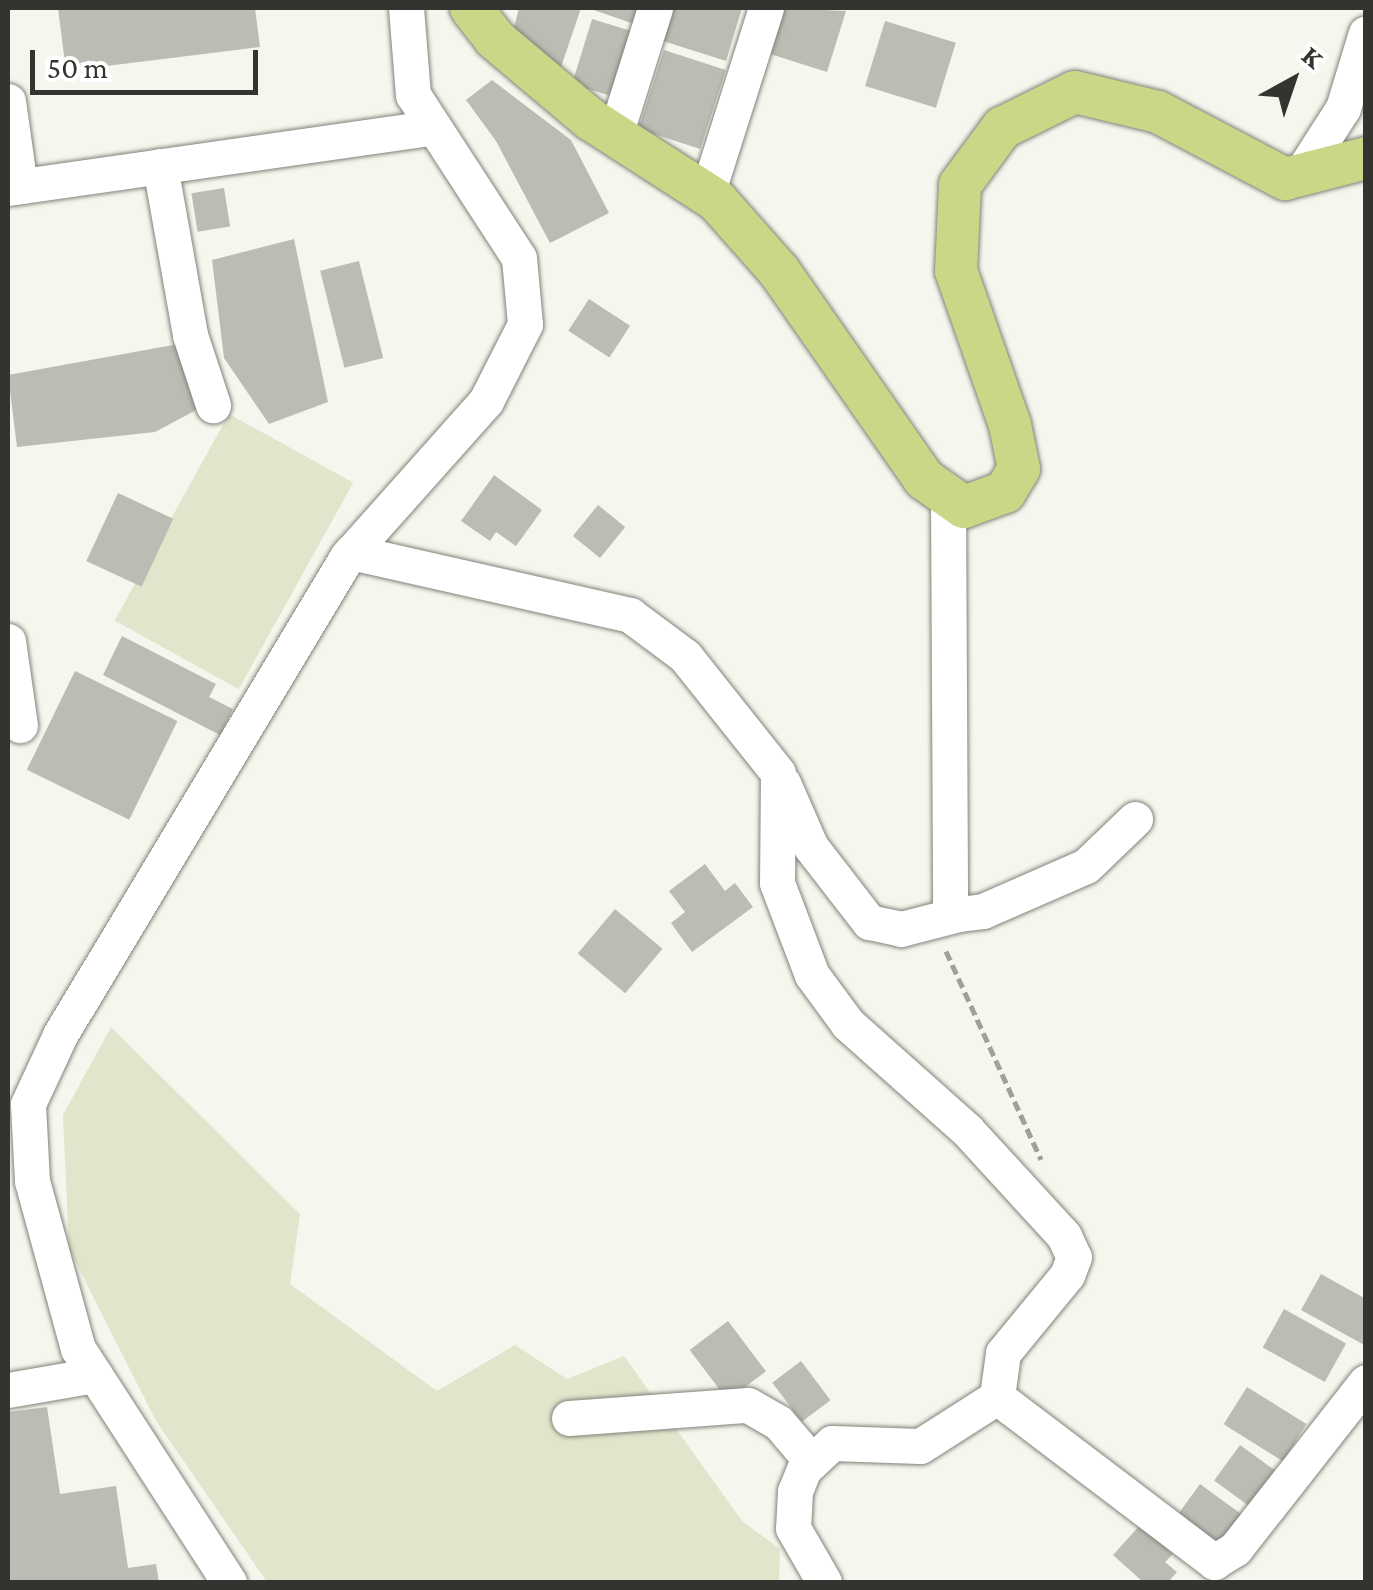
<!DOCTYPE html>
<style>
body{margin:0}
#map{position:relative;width:1373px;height:1590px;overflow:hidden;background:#f4f7ed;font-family:"Crimson Pro",serif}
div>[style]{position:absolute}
.green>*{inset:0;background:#dfe6cb;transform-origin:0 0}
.building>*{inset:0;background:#bbbdb4;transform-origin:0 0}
.path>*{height:5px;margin-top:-2.5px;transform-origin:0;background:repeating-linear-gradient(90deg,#9ea099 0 10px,transparent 0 15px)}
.roads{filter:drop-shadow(0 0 2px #81837a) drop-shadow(0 0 2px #81837a)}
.minor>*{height:35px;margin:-17.5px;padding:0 17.5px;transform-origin:17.5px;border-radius:17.5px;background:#fff}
.major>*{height:42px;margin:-21px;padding:0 21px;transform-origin:21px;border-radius:21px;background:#c9d786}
span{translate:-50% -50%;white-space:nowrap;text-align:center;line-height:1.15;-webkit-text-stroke:8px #fff;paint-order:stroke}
.frame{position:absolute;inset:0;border:10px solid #333430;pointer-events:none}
.north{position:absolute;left:1243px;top:30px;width:100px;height:100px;-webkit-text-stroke:8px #fff;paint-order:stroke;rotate:40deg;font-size:28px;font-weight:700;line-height:40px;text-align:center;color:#333430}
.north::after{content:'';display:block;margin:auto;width:35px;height:45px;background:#333430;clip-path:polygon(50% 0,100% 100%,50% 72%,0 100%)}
.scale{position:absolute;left:30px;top:50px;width:228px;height:45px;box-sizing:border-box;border:5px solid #333430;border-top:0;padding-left:12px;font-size:30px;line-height:35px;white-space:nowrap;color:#333430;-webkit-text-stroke:8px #fff;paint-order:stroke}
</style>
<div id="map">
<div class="green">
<div style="left:229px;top:414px;width:142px;height:236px;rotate:29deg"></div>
<div style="clip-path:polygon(111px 1027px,300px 1214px,290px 1284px,437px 1391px,515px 1345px,567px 1379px,624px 1356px,742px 1521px,780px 1549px,779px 1582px,267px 1582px,156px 1421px,69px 1249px,63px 1115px)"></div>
</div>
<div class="building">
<div style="clip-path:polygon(58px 8px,255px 8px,260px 47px,66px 71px)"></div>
<div style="clip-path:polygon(519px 8px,581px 8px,559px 73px,510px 43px)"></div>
<div style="clip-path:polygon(588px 8px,643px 8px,637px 25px)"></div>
<div style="clip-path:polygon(673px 8px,742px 8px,726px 61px,663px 41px)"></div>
<div style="clip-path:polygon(781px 8px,846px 11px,827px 72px,767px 53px)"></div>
<div style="left:592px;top:19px;width:44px;height:68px;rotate:17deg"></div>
<div style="left:885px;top:21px;width:74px;height:68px;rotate:17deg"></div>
<div style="left:664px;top:50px;width:65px;height:83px;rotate:18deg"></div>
<div style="clip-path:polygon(492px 80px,571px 140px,609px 213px,550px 243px,496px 141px,466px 100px)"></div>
<div style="left:224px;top:188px;width:39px;height:33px;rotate:81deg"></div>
<div style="clip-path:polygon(294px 239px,328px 402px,269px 424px,224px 358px,212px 260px)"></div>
<div style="left:359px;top:261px;width:100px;height:40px;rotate:76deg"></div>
<div style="left:589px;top:299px;width:49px;height:38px;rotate:33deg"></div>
<div style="clip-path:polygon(184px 343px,200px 408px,155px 432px,17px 447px,8px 375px)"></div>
<div style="clip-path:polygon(494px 475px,542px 510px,516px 546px,496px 532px,490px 541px,461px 521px)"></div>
<div style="left:118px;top:493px;width:61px;height:75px;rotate:25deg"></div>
<div style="left:598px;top:505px;width:35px;height:40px;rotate:39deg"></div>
<div style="clip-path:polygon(122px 636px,216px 684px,209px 697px,233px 709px,220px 735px,103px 675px)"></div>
<div style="left:75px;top:671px;width:114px;height:110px;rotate:26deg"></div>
<div style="clip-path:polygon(705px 864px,725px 891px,735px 883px,753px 907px,692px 952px,671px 923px,685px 912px,669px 891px)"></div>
<div style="left:615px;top:909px;width:62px;height:58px;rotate:40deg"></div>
<div style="clip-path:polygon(1321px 1274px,1366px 1299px,1366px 1346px,1301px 1310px)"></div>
<div style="left:1284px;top:1309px;width:71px;height:44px;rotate:29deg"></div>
<div style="left:728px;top:1321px;width:63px;height:48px;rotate:53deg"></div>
<div style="left:801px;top:1361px;width:49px;height:36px;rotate:53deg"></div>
<div style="left:1247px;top:1387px;width:70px;height:44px;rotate:32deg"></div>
<div style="clip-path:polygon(47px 1407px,60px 1494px,116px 1486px,128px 1568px,156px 1564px,159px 1582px,8px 1582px,8px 1412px)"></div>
<div style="left:1240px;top:1445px;width:49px;height:44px;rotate:36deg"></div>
<div style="left:1200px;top:1484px;width:56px;height:50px;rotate:36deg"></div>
<div style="clip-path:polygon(1140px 1525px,1173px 1554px,1165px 1562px,1177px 1572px,1168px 1582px,1143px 1582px,1113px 1555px)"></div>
</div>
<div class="path">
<div style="left:946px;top:951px;width:229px;rotate:65.5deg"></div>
</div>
<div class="roads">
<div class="minor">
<div style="left:8px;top:101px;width:86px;rotate:82deg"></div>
<div style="left:615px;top:135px;width:133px;rotate:-72.5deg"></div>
<div style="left:160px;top:166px;width:172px;rotate:79.9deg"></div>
<div style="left:190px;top:335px;width:74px;rotate:71.8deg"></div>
<div style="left:1300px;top:175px;width:80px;rotate:-57.3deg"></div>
<div style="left:1343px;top:108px;width:78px;rotate:-73deg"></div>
<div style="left:8px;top:188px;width:430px;rotate:-8.1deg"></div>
<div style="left:707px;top:194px;width:195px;rotate:-72.4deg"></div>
<div style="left:948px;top:500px;width:403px;rotate:89.7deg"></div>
<div style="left:950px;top:903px;width:14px;rotate:51deg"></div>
<div style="left:959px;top:914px;width:24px;rotate:-7deg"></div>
<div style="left:983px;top:911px;width:112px;rotate:-23.6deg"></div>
<div style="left:1086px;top:866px;width:68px;rotate:-43.8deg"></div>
<div style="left:351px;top:552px;width:286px;rotate:12.7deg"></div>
<div style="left:630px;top:615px;width:69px;rotate:36.7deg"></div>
<div style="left:685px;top:656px;width:149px;rotate:51.5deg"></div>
<div style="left:778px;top:773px;width:110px;rotate:90.5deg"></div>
<div style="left:777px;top:883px;width:98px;rotate:69.2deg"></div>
<div style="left:812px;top:975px;width:61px;rotate:53.7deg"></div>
<div style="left:848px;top:1024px;width:159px;rotate:41.7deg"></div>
<div style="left:967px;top:1130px;width:144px;rotate:47.5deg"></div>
<div style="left:1064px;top:1236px;width:23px;rotate:65deg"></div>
<div style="left:1074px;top:1257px;width:19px;rotate:111deg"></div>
<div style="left:1067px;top:1275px;width:101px;rotate:129.4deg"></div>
<div style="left:1003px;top:1353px;width:44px;rotate:97.8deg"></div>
<div style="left:997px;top:1397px;width:91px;rotate:147.5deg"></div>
<div style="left:920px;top:1446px;width:88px;rotate:-178deg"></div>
<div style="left:832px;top:1443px;width:38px;rotate:137deg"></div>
<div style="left:804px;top:1469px;width:24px;rotate:112deg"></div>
<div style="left:795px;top:1491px;width:37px;rotate:93deg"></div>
<div style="left:793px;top:1528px;width:62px;rotate:60.1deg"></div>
<div style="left:8px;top:641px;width:85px;rotate:81.9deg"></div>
<div style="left:783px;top:783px;width:70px;rotate:66.4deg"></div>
<div style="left:811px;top:847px;width:95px;rotate:52.3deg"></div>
<div style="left:869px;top:922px;width:33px;rotate:12deg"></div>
<div style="left:901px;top:929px;width:60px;rotate:-14.5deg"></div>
<div style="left:8px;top:1390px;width:88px;rotate:-9.8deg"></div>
<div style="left:997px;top:1397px;width:273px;rotate:37.2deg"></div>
<div style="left:1214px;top:1562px;width:25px;rotate:-32deg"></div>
<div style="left:1235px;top:1549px;width:212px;rotate:-51.9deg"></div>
<div style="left:569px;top:1418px;width:179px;rotate:-4.2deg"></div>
<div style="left:748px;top:1405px;width:34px;rotate:30deg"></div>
<div style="left:778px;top:1422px;width:52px;rotate:49.6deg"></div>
<div style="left:229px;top:1582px;width:278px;rotate:-122.9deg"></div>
<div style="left:78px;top:1349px;width:174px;rotate:-105.3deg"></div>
<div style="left:32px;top:1181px;width:77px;rotate:-93deg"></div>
<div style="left:28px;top:1104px;width:76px;rotate:-65.1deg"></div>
<div style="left:60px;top:1035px;width:558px;rotate:-59.02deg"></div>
<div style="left:347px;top:557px;width:209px;rotate:-48.3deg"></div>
<div style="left:486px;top:401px;width:86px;rotate:-63.1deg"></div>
<div style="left:525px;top:324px;width:66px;rotate:-95.2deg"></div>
<div style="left:519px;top:258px;width:194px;rotate:-123deg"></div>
<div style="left:413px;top:95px;width:87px;rotate:-94.6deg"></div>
</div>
<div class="major">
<div style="left:471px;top:8px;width:39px;rotate:52deg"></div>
<div style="left:495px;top:39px;width:124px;rotate:40.1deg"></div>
<div style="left:590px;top:119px;width:151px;rotate:32.8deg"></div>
<div style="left:717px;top:201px;width:94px;rotate:48.5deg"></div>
<div style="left:779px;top:271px;width:254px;rotate:55.1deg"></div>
<div style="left:924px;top:479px;width:49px;rotate:35deg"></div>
<div style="left:964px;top:507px;width:44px;rotate:-20.1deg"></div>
<div style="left:1005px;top:492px;width:27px;rotate:-59deg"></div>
<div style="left:1019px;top:469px;width:45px;rotate:-101.6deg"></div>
<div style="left:1010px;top:425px;width:163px;rotate:-109.3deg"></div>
<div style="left:956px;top:271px;width:86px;rotate:-87.3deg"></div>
<div style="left:960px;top:185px;width:71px;rotate:-53.6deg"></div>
<div style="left:1002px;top:128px;width:81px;rotate:-26.3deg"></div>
<div style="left:1075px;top:92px;width:85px;rotate:13.5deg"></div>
<div style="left:1158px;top:112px;width:144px;rotate:27.8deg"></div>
<div style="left:1285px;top:179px;width:84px;rotate:-14.5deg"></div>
</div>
</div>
<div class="frame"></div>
<div class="north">K</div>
<div class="scale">50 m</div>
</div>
